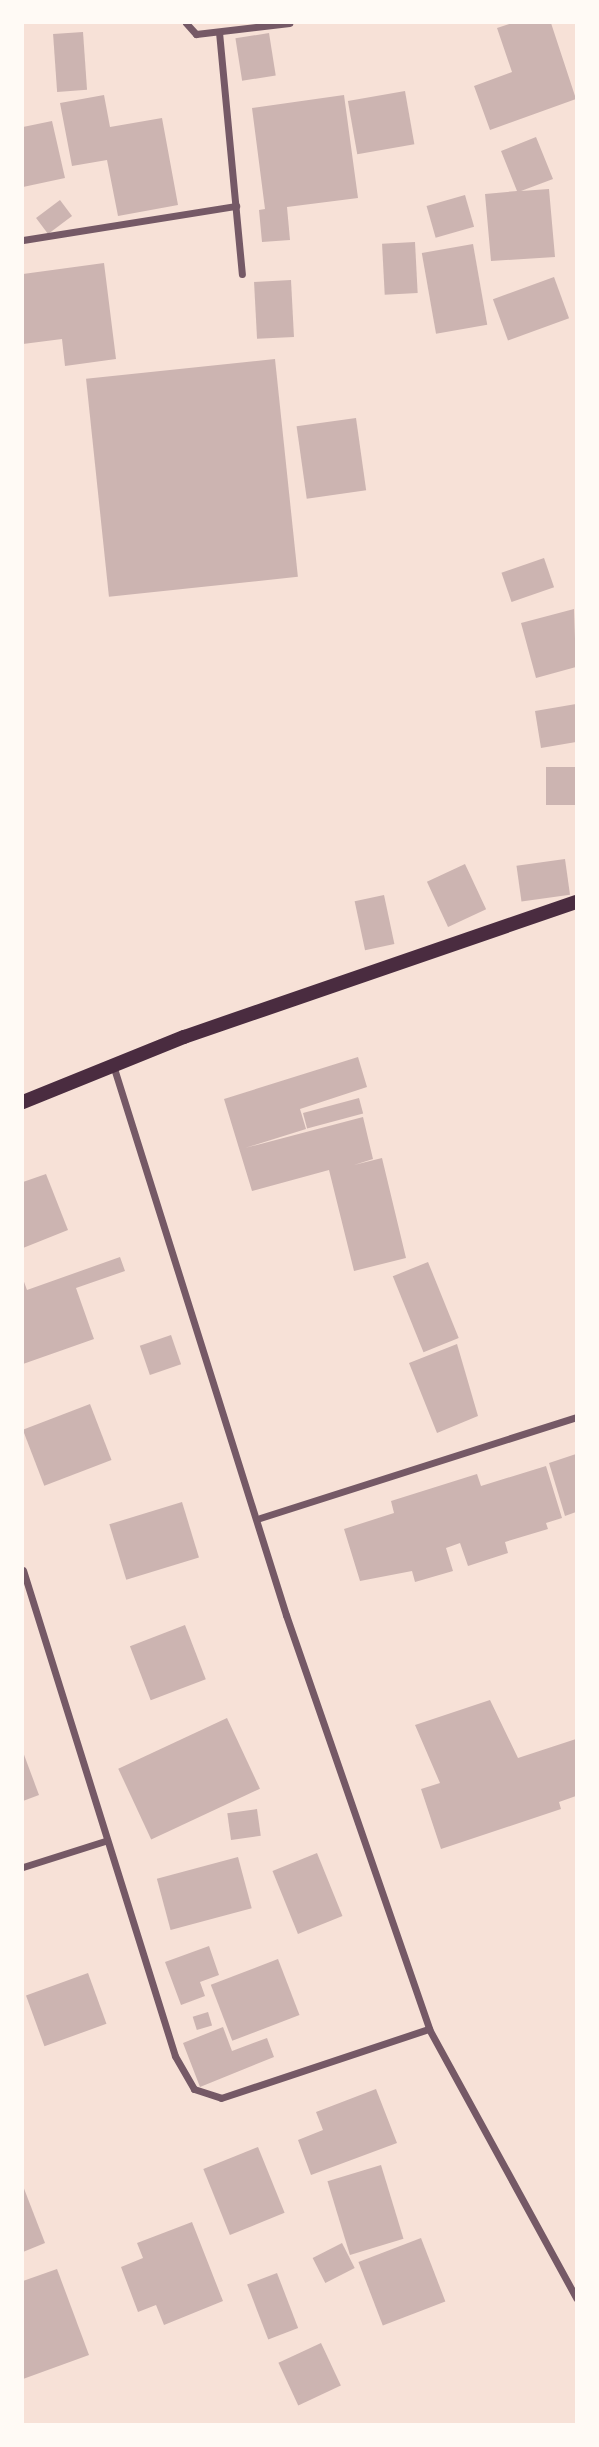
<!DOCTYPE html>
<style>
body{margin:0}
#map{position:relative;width:599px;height:2447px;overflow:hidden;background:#f7e1d7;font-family:Karla,sans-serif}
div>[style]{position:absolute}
.building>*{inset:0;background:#ccb4b1;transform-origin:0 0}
.minor>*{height:7px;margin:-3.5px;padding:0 3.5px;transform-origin:3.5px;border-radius:3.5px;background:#755966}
.secondary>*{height:14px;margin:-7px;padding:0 7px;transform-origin:7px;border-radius:7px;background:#4a2c40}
span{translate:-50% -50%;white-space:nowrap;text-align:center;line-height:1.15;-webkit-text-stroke:7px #fffaf5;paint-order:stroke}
.frame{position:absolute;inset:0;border:24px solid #fffaf5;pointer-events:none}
</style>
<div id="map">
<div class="building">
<div style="clip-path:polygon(512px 23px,551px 23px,576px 99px,490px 130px,474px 86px,512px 72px,497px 28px)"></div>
<div style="left:83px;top:32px;width:58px;height:30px;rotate:86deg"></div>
<div style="left:269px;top:33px;width:43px;height:34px;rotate:81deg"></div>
<div style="left:405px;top:91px;width:54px;height:58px;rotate:80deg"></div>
<div style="clip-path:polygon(104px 95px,110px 127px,162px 118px,178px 205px,118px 216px,107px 160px,72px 166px,60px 103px)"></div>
<div style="clip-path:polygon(344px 95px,358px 198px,287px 207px,290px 240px,262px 242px,259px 210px,265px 209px,252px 108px)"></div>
<div style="clip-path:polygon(52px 121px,65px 178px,23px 187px,23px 127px)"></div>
<div style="clip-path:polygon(536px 137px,553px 179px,521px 191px,549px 189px,555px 257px,491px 261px,485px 194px,517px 191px,501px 151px)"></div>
<div style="left:465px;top:195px;width:33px;height:40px;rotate:74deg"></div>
<div style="left:60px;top:200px;width:20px;height:30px;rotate:53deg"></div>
<div style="left:415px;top:242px;width:51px;height:33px;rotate:87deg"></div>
<div style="left:473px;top:244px;width:82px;height:52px;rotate:80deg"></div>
<div style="clip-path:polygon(104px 263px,116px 359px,65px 366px,62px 339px,23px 344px,23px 274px)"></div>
<div style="left:554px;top:277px;width:44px;height:65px;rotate:70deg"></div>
<div style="left:291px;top:280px;width:57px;height:37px;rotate:87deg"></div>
<div style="left:275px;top:359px;width:219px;height:190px;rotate:84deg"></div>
<div style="left:356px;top:418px;width:73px;height:60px;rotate:82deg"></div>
<div style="left:544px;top:558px;width:31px;height:45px;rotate:71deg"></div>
<div style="clip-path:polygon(574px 609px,576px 667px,536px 678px,521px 623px)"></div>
<div style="clip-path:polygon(576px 704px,576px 742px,541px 748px,535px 711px)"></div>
<div style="left:576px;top:767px;width:38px;height:30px;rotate:90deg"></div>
<div style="left:565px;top:859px;width:36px;height:49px;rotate:82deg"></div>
<div style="left:465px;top:864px;width:50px;height:42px;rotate:65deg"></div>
<div style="left:384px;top:895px;width:50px;height:30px;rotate:78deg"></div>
<div style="clip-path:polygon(358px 1057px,367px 1087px,300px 1109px,306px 1129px,245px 1148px,363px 1117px,373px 1159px,354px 1165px,382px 1158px,406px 1258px,354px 1271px,329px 1170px,252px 1191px,224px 1099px)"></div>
<div style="left:359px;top:1098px;width:16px;height:58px;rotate:75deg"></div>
<div style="clip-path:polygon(46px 1174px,68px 1230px,23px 1248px,23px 1182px)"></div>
<div style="clip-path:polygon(120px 1257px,125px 1271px,76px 1288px,94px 1339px,23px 1364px,23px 1279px,27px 1290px)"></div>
<div style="left:428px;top:1262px;width:82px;height:38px;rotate:68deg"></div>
<div style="left:171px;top:1335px;width:31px;height:33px;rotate:71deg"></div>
<div style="clip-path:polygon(457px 1344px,478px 1416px,437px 1433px,409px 1363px)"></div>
<div style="left:90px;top:1404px;width:60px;height:72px;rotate:69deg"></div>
<div style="clip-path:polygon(576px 1454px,576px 1512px,565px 1516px,549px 1463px)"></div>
<div style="clip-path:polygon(546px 1466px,562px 1518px,546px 1523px,548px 1529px,505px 1542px,508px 1553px,468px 1566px,460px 1543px,446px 1548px,453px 1571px,415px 1582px,412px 1571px,360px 1581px,344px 1529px,394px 1513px,391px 1501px,477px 1474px,481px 1486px)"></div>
<div style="left:182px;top:1502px;width:58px;height:76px;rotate:73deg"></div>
<div style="left:185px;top:1625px;width:58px;height:59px;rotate:69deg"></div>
<div style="clip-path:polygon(490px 1700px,518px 1758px,576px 1739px,576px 1796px,559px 1802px,561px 1809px,441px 1849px,421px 1789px,440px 1783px,415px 1725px)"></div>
<div style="left:227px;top:1718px;width:78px;height:120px;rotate:65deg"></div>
<div style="clip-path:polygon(23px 1752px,39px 1795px,23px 1801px)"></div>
<div style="left:257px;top:1809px;width:27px;height:30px;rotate:82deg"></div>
<div style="left:317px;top:1853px;width:68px;height:48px;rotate:68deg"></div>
<div style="left:238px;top:1857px;width:53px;height:84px;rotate:75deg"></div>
<div style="clip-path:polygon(209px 1946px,219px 1975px,200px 1982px,205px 1996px,181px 2005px,165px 1962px)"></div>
<div style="left:278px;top:1959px;width:60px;height:72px;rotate:69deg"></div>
<div style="left:88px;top:1973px;width:54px;height:66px;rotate:70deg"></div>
<div style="left:208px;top:2012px;width:14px;height:16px;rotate:73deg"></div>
<div style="clip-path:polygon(223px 2027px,232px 2051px,267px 2038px,274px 2057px,200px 2087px,183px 2043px)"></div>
<div style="clip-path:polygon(376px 2089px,397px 2143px,311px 2175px,298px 2140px,323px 2130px,316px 2112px)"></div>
<div style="left:258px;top:2147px;width:71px;height:59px;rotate:68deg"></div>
<div style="left:381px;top:2165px;width:77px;height:56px;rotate:73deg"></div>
<div style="clip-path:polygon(23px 2186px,45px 2243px,23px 2252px)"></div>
<div style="clip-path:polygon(192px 2222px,223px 2301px,164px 2325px,156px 2305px,138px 2312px,121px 2267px,143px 2258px,137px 2243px)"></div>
<div style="left:421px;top:2238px;width:68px;height:67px;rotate:69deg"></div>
<div style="left:342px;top:2243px;width:28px;height:33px;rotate:63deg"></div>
<div style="clip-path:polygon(57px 2269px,89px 2355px,23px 2379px,23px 2281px)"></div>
<div style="left:277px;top:2273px;width:59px;height:32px;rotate:69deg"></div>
<div style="left:321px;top:2343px;width:47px;height:47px;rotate:65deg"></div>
</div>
<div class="minor">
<div style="left:186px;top:23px;width:15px;rotate:48deg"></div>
<div style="left:196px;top:34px;width:94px;rotate:-6.7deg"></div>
<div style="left:219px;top:32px;width:243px;rotate:84.6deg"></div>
<div style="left:23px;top:240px;width:216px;rotate:-9.1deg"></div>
<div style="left:113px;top:1065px;width:577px;rotate:72.54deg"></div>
<div style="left:286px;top:1615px;width:438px;rotate:70.9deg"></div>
<div style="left:429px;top:2029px;width:307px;rotate:61.3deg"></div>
<div style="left:260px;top:1518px;width:332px;rotate:-17.7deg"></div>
<div style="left:23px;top:1570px;width:509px;rotate:72.63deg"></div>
<div style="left:175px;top:2056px;width:38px;rotate:60deg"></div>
<div style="left:194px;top:2089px;width:28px;rotate:18deg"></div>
<div style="left:221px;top:2098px;width:219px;rotate:-18.4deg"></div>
<div style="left:23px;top:1867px;width:86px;rotate:-17.6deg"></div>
</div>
<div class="secondary">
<div style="left:23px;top:1102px;width:174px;rotate:-22deg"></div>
<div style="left:184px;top:1037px;width:415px;rotate:-19deg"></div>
</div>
<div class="frame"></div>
</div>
